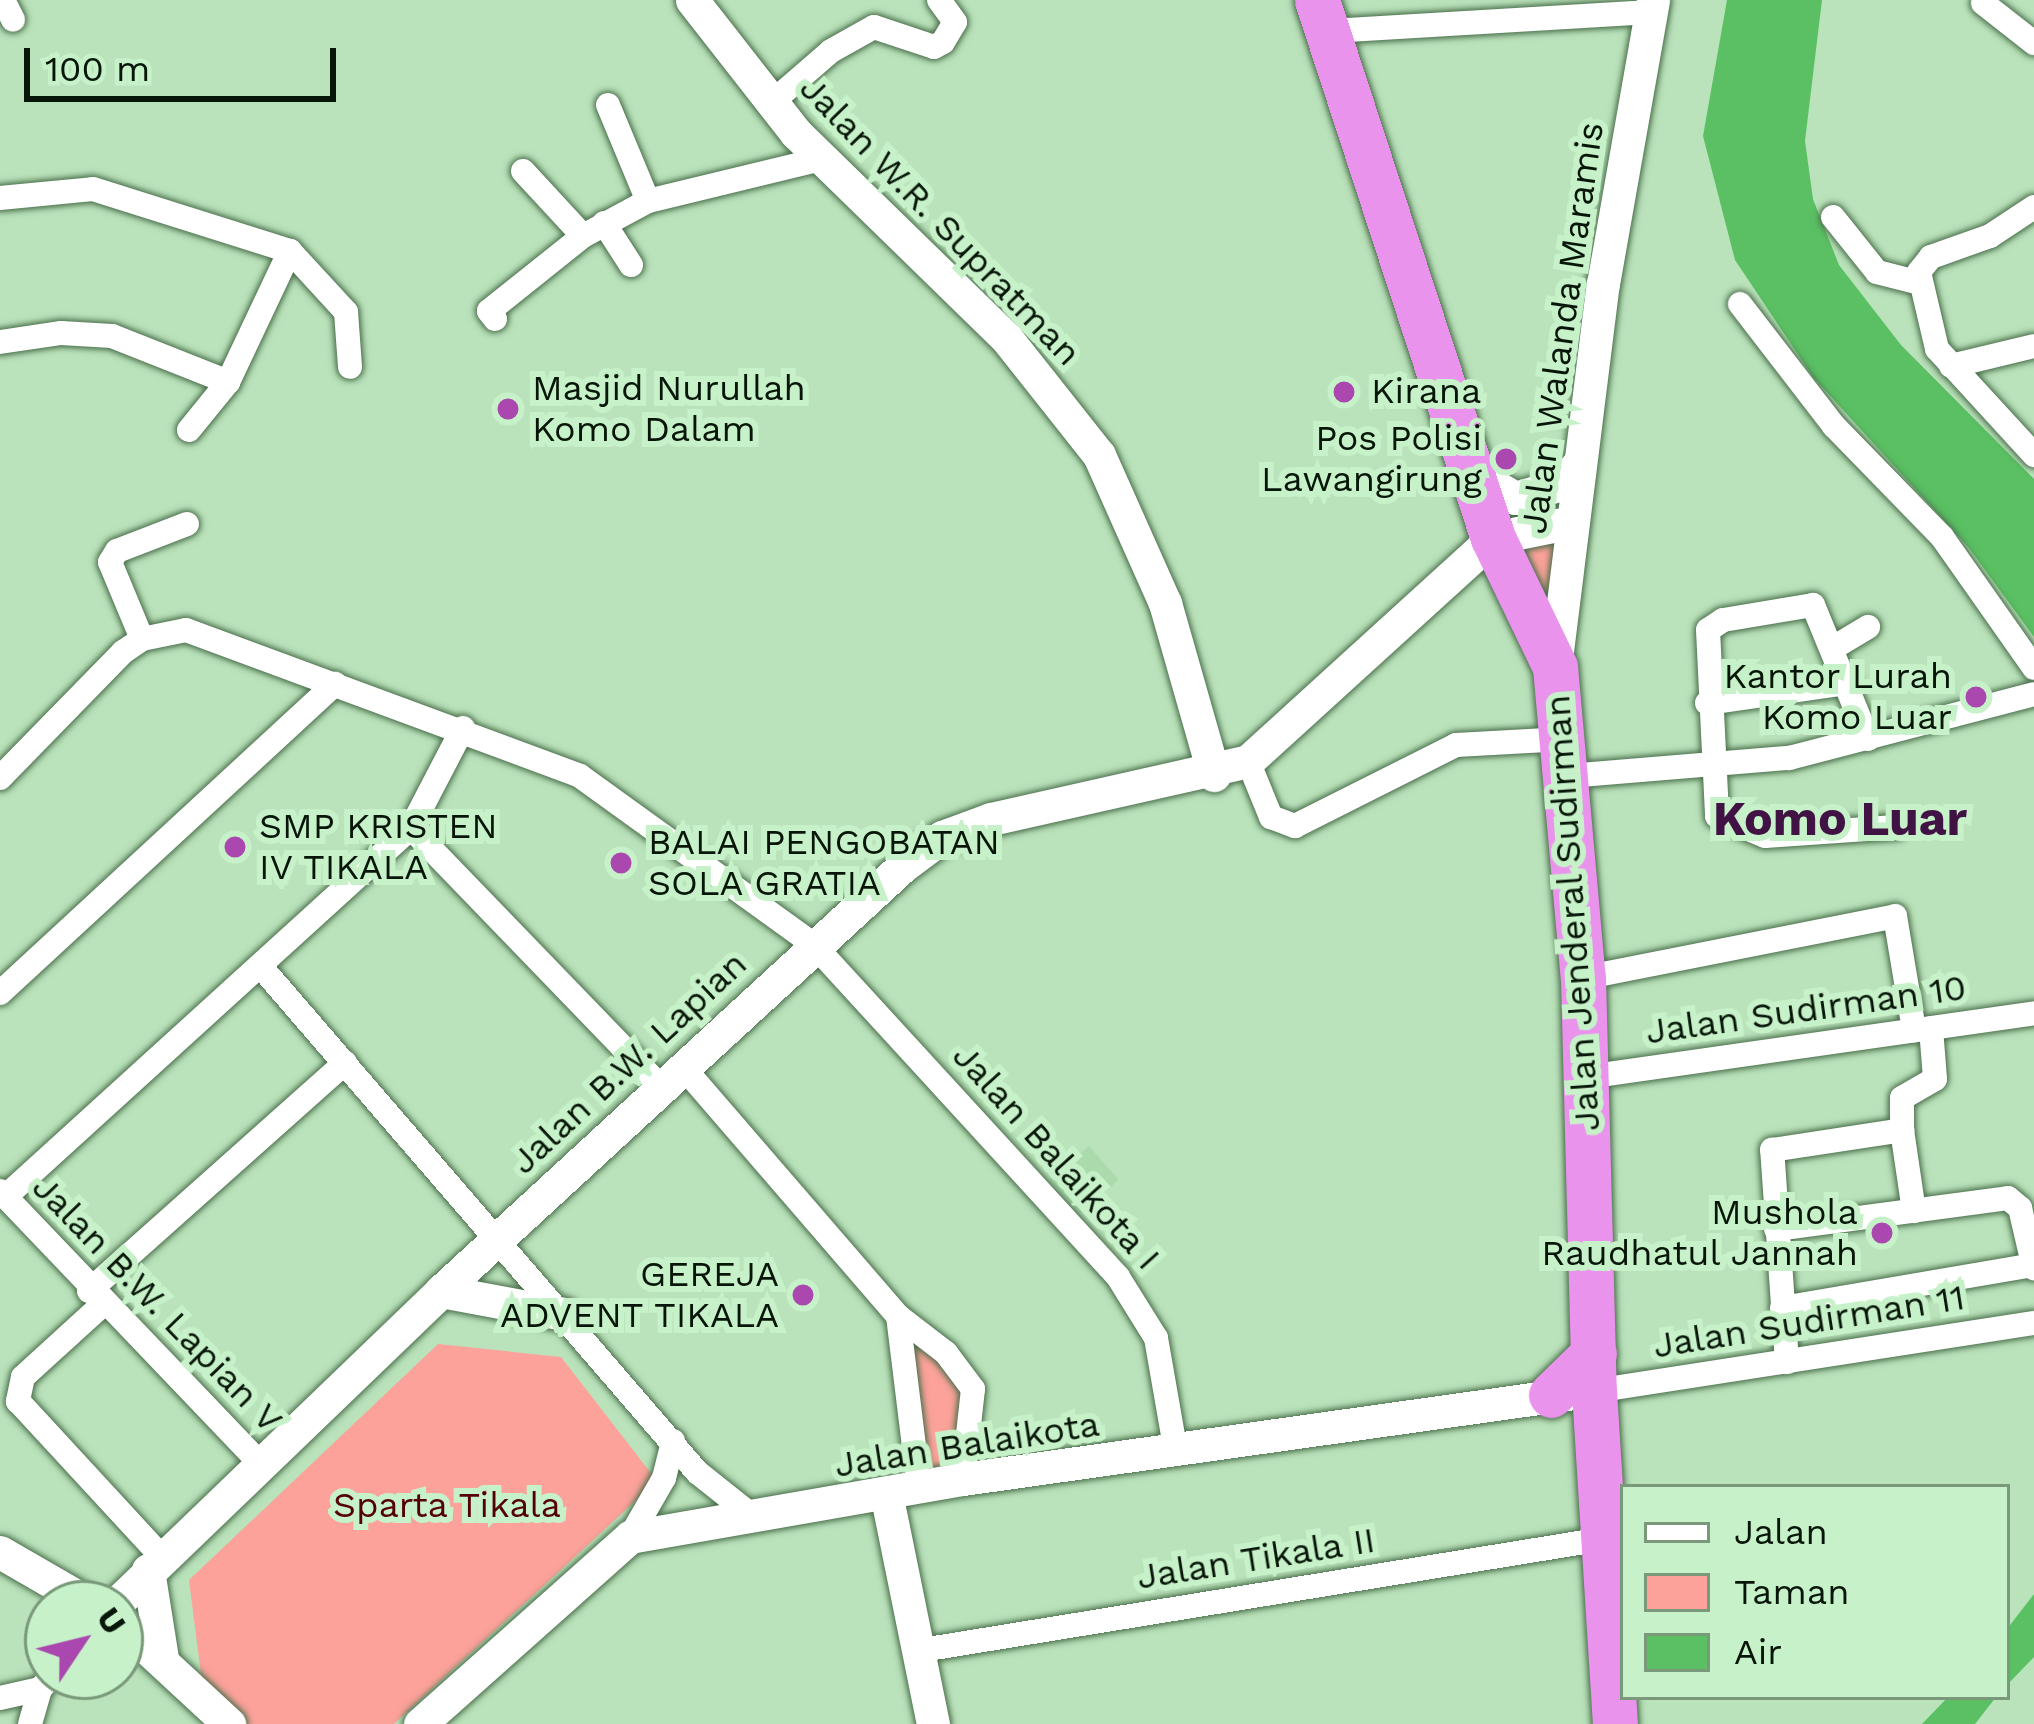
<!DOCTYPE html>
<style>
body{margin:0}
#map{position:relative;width:2034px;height:1724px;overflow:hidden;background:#bae3bb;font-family:"Work Sans",sans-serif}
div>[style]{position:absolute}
.built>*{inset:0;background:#abdaac;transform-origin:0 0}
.green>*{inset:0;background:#fca29a}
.water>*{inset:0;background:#5ac063}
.roads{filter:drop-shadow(0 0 3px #4a6f4b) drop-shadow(0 0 3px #4a6f4b)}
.street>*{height:24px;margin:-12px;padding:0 12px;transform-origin:12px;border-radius:12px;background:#fff}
.secondary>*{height:33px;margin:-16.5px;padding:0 16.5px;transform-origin:16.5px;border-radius:16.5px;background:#fff}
.highway>*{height:45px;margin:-22.5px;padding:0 22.5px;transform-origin:22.5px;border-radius:22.5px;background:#e993ed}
.dots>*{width:33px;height:33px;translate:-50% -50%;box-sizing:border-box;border:6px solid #c7f1c8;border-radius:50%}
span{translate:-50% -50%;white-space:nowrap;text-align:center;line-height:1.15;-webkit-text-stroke:12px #c7f1c8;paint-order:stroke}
.street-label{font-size:36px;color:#071608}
.poi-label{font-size:36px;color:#071608}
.left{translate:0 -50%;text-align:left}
.right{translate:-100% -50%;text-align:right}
.park-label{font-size:36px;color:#540006}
.district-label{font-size:48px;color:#411244;font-weight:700}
.legend{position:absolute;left:1620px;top:1484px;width:390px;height:216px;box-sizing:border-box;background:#c7f1c8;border:3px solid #7a997b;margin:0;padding:15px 21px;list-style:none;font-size:36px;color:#071608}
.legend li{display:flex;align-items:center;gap:24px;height:60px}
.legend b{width:60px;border:3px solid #7a997b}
.north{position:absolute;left:24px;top:1580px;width:120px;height:120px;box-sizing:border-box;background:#c7f1c8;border:3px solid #7a997b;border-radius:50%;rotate:55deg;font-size:33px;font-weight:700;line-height:48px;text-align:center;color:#071608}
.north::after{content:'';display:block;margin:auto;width:42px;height:54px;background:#aa48b0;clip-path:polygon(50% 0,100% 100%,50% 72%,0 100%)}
.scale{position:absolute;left:24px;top:48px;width:312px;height:54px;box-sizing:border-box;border:6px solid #071608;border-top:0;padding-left:15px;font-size:36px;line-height:42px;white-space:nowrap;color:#071608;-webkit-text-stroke:9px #c7f1c8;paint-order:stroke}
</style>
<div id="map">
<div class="built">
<div style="left:1089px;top:1146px;width:45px;height:52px;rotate:49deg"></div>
</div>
<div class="green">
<div style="clip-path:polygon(1564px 529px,1554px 656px,1502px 543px)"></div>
<div style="clip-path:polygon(902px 1323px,964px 1379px,960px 1473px,921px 1484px)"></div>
<div style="clip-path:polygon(438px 1344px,561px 1357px,657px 1481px,394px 1724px,243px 1724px,203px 1690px,189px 1580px)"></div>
</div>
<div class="water">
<div style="clip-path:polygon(1727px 0,1822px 0,1805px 141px,1813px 199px,1839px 265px,1901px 345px,2034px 479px,2034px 637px,1969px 548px,1813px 377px,1735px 260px,1703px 136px)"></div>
<div style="clip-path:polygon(2034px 1594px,2034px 1657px,2007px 1685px,2007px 1629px)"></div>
<div style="clip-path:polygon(1948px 1697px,1996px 1697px,1975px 1724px,1922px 1724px)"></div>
</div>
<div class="roads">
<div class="street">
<div style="left:3px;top:0;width:22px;rotate:63deg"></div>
<div style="left:1983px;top:3px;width:65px;rotate:38.1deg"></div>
<div style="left:1330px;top:31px;width:322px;rotate:-3.4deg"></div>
<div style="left:771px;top:103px;width:79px;rotate:-40.9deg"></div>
<div style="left:831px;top:51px;width:49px;rotate:-29.2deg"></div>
<div style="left:874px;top:27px;width:63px;rotate:18.4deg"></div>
<div style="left:934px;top:47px;width:10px;rotate:-29deg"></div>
<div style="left:943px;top:42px;width:23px;rotate:-59deg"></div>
<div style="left:955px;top:22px;width:27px;rotate:-126deg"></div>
<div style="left:608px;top:105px;width:104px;rotate:67.4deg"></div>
<div style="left:523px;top:171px;width:88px;rotate:47.3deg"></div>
<div style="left:0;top:198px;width:93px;rotate:-5.5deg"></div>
<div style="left:93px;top:189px;width:207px;rotate:17.5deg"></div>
<div style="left:290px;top:251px;width:83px;rotate:47.4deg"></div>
<div style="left:346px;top:312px;width:55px;rotate:85.8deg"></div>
<div style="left:2034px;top:207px;width:53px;rotate:146.6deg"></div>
<div style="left:1990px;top:236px;width:63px;rotate:160.4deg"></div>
<div style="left:1931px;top:257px;width:19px;rotate:129deg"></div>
<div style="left:1919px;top:272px;width:79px;rotate:76.8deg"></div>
<div style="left:1937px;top:349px;width:144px;rotate:47.5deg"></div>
<div style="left:1833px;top:217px;width:70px;rotate:51.3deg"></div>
<div style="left:1877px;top:272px;width:44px;rotate:14.3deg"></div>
<div style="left:604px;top:223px;width:50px;rotate:57.3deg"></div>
<div style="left:1740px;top:304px;width:154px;rotate:52.4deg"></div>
<div style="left:1834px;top:426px;width:155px;rotate:45.8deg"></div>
<div style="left:1942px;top:537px;width:160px;rotate:54.9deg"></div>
<div style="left:495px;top:319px;width:10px;rotate:-127deg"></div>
<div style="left:489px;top:311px;width:120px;rotate:-38.6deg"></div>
<div style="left:583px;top:236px;width:74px;rotate:-28.3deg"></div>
<div style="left:648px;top:201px;width:178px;rotate:-13.6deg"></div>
<div style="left:0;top:342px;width:62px;rotate:-8.4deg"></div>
<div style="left:61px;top:333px;width:51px;rotate:3.4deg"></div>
<div style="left:112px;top:336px;width:125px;rotate:21.6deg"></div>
<div style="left:228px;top:382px;width:145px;rotate:-64.7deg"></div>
<div style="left:1951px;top:366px;width:85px;rotate:-13.5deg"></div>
<div style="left:189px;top:430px;width:62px;rotate:-50.9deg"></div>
<div style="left:142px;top:639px;width:83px;rotate:-112.6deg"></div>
<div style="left:110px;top:562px;width:13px;rotate:-58deg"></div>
<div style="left:117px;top:551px;width:75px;rotate:-21.1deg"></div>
<div style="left:1833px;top:648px;width:41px;rotate:-31deg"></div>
<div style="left:1707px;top:703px;width:142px;rotate:-8.1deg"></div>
<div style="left:463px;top:728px;width:113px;rotate:117.5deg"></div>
<div style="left:411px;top:828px;width:359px;rotate:46deg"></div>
<div style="left:1868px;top:739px;width:145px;rotate:-112.3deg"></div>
<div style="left:1813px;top:605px;width:91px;rotate:170.5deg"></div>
<div style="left:1723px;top:620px;width:18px;rotate:146deg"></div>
<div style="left:1708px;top:630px;width:186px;rotate:87.2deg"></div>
<div style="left:1717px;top:816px;width:52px;rotate:22.6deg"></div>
<div style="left:1765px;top:836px;width:131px;rotate:-3.9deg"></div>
<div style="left:1248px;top:761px;width:61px;rotate:67.7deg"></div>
<div style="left:1271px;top:817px;width:26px;rotate:21deg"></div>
<div style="left:1295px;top:826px;width:180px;rotate:-26.7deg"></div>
<div style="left:1456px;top:745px;width:109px;rotate:-3.2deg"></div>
<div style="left:1568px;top:776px;width:222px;rotate:-4.7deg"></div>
<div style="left:1789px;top:758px;width:253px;rotate:-14.6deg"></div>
<div style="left:0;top:778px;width:176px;rotate:-45.7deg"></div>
<div style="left:123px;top:652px;width:23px;rotate:-34deg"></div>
<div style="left:142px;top:639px;width:45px;rotate:-11.6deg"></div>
<div style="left:186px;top:630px;width:420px;rotate:20.3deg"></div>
<div style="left:580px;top:776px;width:287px;rotate:35.8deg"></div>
<div style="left:813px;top:944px;width:452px;rotate:47.5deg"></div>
<div style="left:1118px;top:1277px;width:72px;rotate:58.1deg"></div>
<div style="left:1156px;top:1338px;width:117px;rotate:80.1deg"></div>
<div style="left:262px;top:968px;width:666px;rotate:49.2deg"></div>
<div style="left:697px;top:1472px;width:75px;rotate:38.5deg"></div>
<div style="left:1583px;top:978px;width:318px;rotate:-11.2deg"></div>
<div style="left:1895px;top:916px;width:116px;rotate:80.5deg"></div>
<div style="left:0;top:993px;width:456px;rotate:-42.7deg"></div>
<div style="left:683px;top:1067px;width:329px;rotate:49.2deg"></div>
<div style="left:898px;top:1316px;width:171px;rotate:83deg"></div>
<div style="left:1587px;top:1077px;width:452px;rotate:-8.1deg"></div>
<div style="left:1902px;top:1130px;width:32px;rotate:-90deg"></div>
<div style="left:1902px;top:1098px;width:38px;rotate:-30deg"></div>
<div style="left:1935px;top:1079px;width:51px;rotate:-94.5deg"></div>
<div style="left:0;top:1191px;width:379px;rotate:46.3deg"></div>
<div style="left:5px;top:1197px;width:549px;rotate:-42.27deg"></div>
<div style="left:1776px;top:1229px;width:234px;rotate:-7.6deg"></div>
<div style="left:2008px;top:1198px;width:16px;rotate:40deg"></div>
<div style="left:2020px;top:1208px;width:62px;rotate:76.9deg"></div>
<div style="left:89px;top:1291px;width:343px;rotate:-41.7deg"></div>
<div style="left:102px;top:1305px;width:107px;rotate:137.7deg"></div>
<div style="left:23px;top:1377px;width:25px;rotate:102deg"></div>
<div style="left:18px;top:1401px;width:212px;rotate:47.3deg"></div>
<div style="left:1782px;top:1308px;width:255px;rotate:-9.7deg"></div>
<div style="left:898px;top:1316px;width:61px;rotate:37.6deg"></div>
<div style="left:946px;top:1353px;width:45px;rotate:53.1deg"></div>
<div style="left:973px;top:1389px;width:91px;rotate:96.3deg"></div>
<div style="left:1787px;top:1362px;width:213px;rotate:-94deg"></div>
<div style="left:1772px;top:1150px;width:132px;rotate:-8.7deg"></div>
<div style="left:1902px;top:1130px;width:82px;rotate:81.6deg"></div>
<div style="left:1594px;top:1391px;width:445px;rotate:-8.8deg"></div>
<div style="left:630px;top:1537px;width:68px;rotate:-60deg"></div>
<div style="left:664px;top:1478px;width:38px;rotate:-76deg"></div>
<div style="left:916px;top:1651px;width:702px;rotate:-9.26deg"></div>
<div style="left:0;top:1698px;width:41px;rotate:-12.7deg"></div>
<div style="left:40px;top:1689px;width:18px;rotate:-47deg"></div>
<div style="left:30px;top:1724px;width:36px;rotate:-74deg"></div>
</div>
<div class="secondary">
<div style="left:692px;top:0;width:169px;rotate:52deg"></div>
<div style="left:796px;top:133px;width:295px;rotate:44.3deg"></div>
<div style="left:1007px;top:339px;width:148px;rotate:51.6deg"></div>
<div style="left:1099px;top:455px;width:162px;rotate:66deg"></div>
<div style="left:1165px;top:603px;width:179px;rotate:74.1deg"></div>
<div style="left:1472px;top:472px;width:50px;rotate:31.2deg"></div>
<div style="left:1515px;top:498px;width:49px;rotate:-16.6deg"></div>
<div style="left:1562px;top:484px;width:27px;rotate:-51deg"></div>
<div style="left:1555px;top:667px;width:386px;rotate:-82.9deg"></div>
<div style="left:1603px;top:284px;width:288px;rotate:-80deg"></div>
<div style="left:441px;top:1291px;width:125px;rotate:10.6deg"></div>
<div style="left:886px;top:1493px;width:236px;rotate:78.5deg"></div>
<div style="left:0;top:1552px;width:104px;rotate:30deg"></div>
<div style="left:148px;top:1570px;width:89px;rotate:81deg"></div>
<div style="left:116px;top:1604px;width:451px;rotate:-43.9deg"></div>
<div style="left:441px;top:1291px;width:628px;rotate:-42.61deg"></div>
<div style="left:903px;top:866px;width:49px;rotate:-36.6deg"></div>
<div style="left:942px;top:837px;width:52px;rotate:-20.2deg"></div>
<div style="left:991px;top:819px;width:263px;rotate:-12.7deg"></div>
<div style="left:1248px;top:761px;width:331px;rotate:-42.3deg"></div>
<div style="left:1493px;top:538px;width:81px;rotate:-11.4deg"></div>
<div style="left:120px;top:1623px;width:149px;rotate:42.8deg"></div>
<div style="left:420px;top:1724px;width:281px;rotate:-41.7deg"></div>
<div style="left:630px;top:1537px;width:338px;rotate:-9.9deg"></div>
<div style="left:963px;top:1479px;width:617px;rotate:-8.01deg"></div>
</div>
<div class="highway">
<div style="left:1317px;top:0;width:566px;rotate:71.89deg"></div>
<div style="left:1493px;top:538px;width:143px;rotate:64.3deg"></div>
<div style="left:1555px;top:667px;width:312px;rotate:84.9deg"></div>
<div style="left:1583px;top:978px;width:413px;rotate:88.5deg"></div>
<div style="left:1594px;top:1391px;width:334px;rotate:86.4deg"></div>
<div style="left:1551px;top:1395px;width:60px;rotate:-44.3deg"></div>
</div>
</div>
<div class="dots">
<div style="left:1344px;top:392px;background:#aa48b0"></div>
<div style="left:508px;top:409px;background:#aa48b0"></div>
<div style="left:1506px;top:459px;background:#aa48b0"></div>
<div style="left:1976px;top:697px;background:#aa48b0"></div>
<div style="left:235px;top:847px;background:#aa48b0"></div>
<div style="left:621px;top:863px;background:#aa48b0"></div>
<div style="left:1882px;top:1233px;background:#aa48b0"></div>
<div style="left:803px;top:1295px;background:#aa48b0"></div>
</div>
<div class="street-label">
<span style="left:940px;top:221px;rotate:46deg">Jalan W.R. Supratman</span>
<span style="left:1563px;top:328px;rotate:-82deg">Jalan Walanda Maramis</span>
<span style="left:1573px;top:913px;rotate:-94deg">Jalan Jenderal Sudirman</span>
<span style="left:1806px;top:1010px;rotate:-8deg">Jalan Sudirman 10</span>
<span style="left:629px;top:1063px;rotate:-43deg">Jalan B.W. Lapian</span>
<span style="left:1056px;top:1157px;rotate:48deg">Jalan Balaikota I</span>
<span style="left:157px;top:1304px;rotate:46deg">Jalan B.W. Lapian V</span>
<span style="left:1809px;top:1322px;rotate:-9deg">Jalan Sudirman 11</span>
<span style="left:967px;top:1445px;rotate:-9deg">Jalan Balaikota</span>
<span style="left:1256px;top:1559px;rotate:-9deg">Jalan Tikala II</span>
</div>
<div class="poi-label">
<span class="left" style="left:532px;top:409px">Masjid Nurullah<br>Komo Dalam</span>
<span class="left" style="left:1371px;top:392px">Kirana</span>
<span class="right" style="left:1482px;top:459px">Pos Polisi<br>Lawangirung</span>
<span class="right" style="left:1952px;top:697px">Kantor Lurah<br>Komo Luar</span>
<span class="left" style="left:259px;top:847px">SMP KRISTEN<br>IV TIKALA</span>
<span class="left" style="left:648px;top:863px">BALAI PENGOBATAN<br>SOLA GRATIA</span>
<span class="right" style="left:1858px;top:1233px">Mushola<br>Raudhatul Jannah</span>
<span class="right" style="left:779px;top:1295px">GEREJA<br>ADVENT TIKALA</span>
</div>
<div class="park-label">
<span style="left:447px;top:1506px">Sparta Tikala</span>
</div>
<div class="district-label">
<span style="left:1840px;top:819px">Komo Luar</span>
</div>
<ul class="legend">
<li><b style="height:15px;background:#fff"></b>Jalan</li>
<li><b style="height:33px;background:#fca29a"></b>Taman</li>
<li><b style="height:33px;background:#5ac063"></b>Air</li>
</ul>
<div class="north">U</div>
<div class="scale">100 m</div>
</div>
